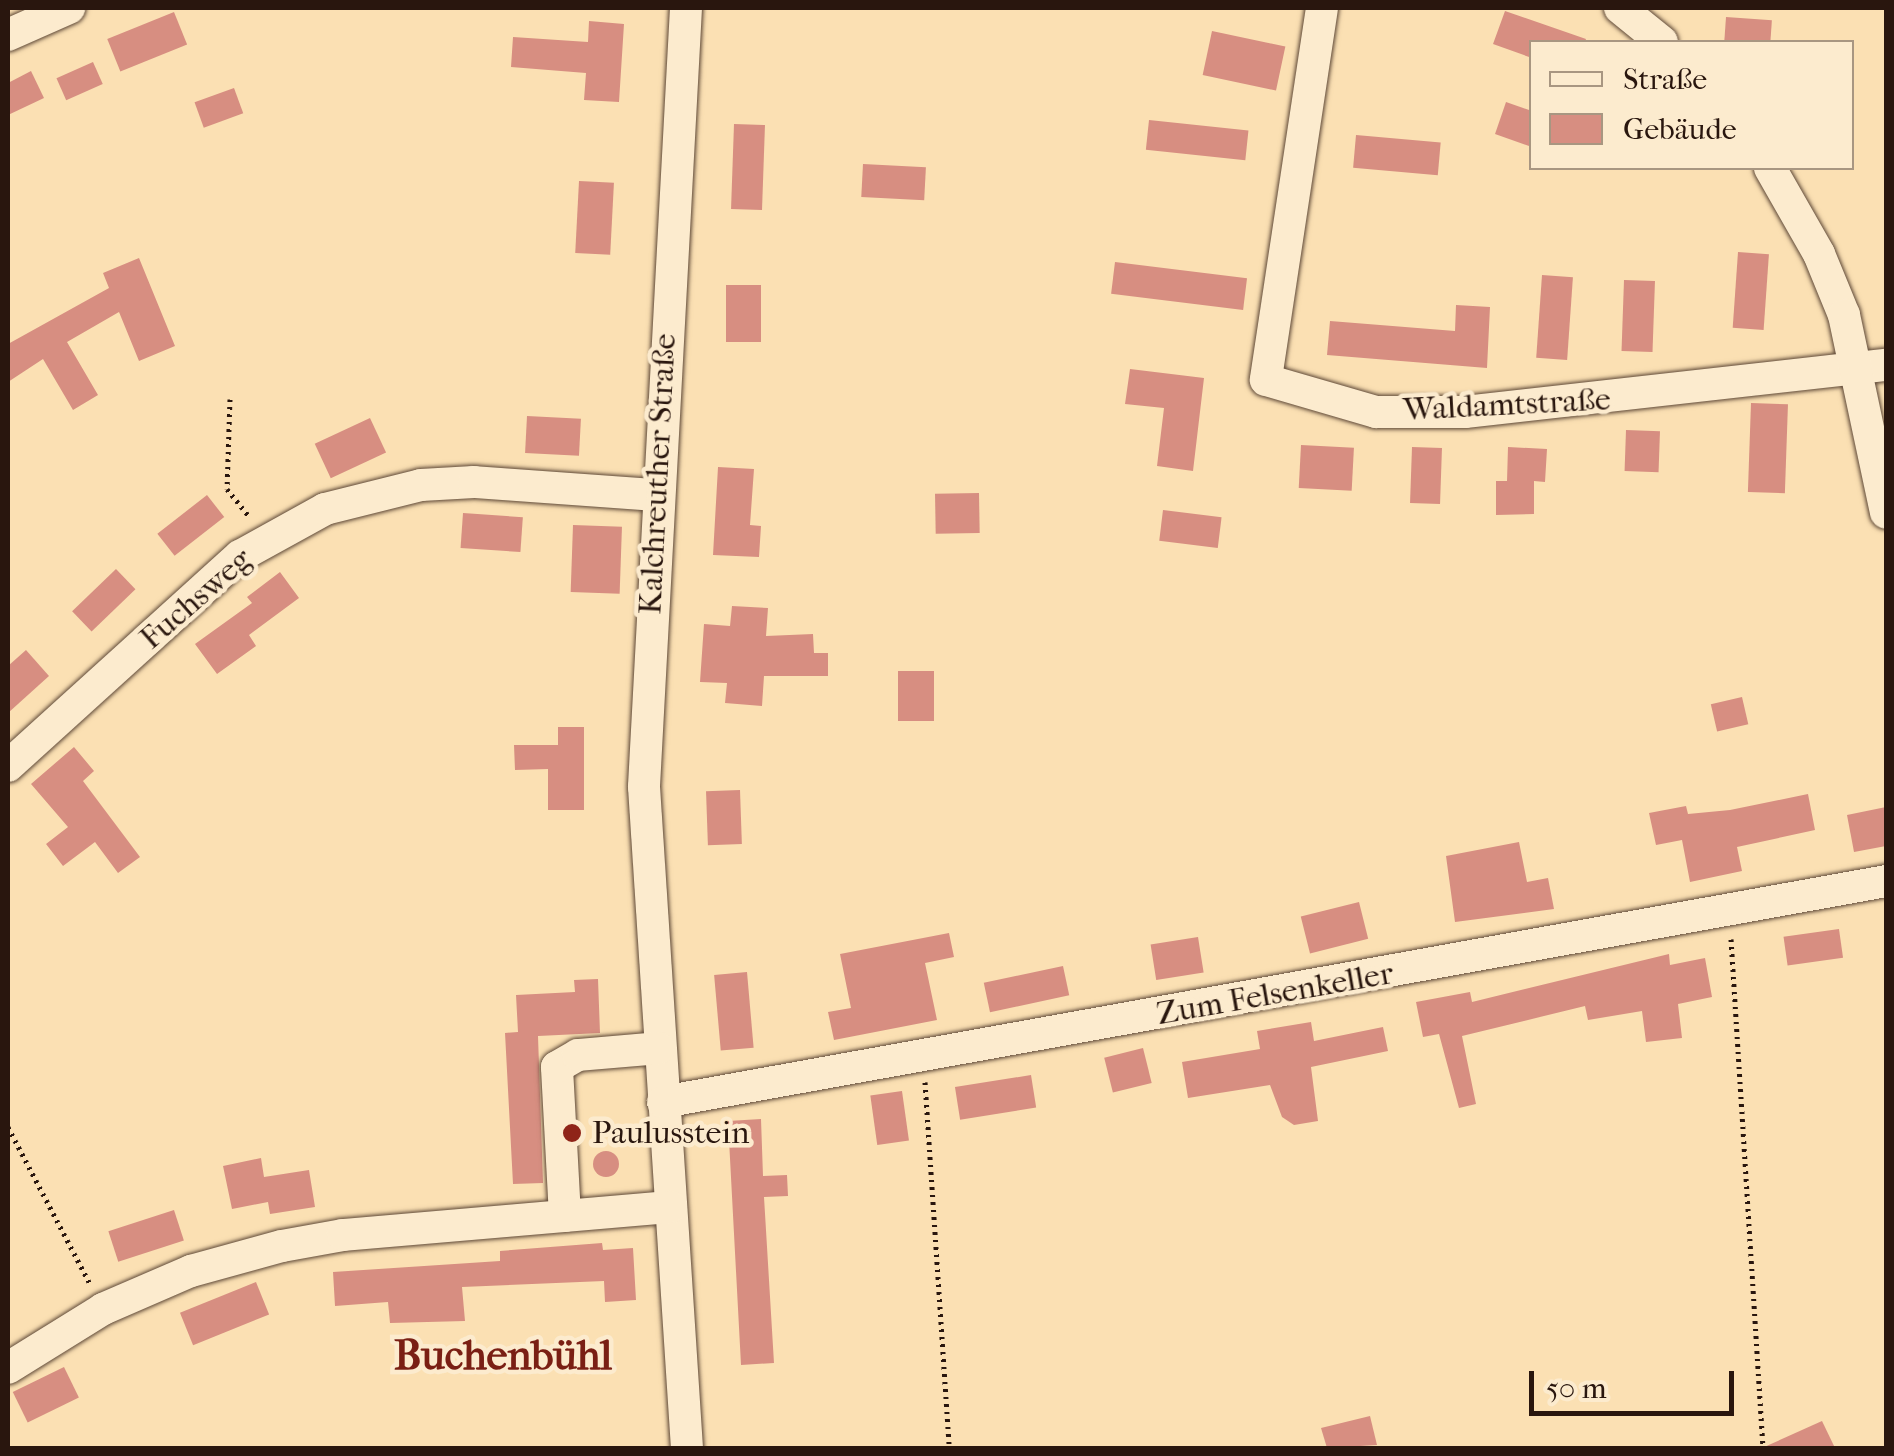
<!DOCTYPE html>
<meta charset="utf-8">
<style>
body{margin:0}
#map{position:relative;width:1894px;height:1456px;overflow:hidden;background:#fbe0b3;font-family:"IM FELL French Canon",serif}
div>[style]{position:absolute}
.building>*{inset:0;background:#d78e81;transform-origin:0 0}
.round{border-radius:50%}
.path>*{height:5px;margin-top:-2.5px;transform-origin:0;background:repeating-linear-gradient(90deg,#29160e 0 2.5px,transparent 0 7.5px)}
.roads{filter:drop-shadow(0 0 2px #5e4837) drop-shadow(0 0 2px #5e4837)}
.minor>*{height:32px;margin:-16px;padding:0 16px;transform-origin:16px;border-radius:16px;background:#fcebce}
.dots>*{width:28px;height:28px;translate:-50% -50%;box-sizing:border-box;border:5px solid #fcebce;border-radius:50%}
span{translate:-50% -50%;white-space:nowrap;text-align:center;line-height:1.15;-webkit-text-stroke:9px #fcebce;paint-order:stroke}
.street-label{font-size:32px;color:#29160e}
.poi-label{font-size:32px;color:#29160e}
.left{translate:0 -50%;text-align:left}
.district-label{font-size:42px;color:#7a1f14;font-weight:700}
.frame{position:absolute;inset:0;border:10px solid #29160e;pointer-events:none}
.legend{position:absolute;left:1529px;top:40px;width:325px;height:130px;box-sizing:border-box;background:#fcebce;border:2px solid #a89681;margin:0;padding:12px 18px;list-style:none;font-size:30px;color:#29160e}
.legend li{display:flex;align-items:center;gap:20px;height:50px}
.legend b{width:50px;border:2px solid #a89681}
.scale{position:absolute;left:1529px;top:1371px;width:205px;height:45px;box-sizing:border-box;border:5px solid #29160e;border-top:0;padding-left:12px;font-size:30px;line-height:35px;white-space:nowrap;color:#29160e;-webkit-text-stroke:8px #fcebce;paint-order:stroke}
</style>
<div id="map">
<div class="building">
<div style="clip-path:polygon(1505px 11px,1586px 39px,1585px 42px,1532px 42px,1532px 58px,1493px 44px)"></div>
<div style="left:174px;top:12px;width:35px;height:72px;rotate:68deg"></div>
<div style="left:1726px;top:17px;width:46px;height:25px;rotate:4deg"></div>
<div style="clip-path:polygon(589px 21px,624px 24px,619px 102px,584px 100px,586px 73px,511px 67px,513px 37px,588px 42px)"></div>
<div style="left:1212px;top:31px;width:75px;height:45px;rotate:12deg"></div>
<div style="left:93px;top:62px;width:24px;height:40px;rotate:66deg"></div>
<div style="clip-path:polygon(31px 71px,44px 98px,8px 115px,8px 83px)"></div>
<div style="left:234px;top:88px;width:27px;height:42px;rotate:70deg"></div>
<div style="clip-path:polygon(1506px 102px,1532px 111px,1532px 147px,1495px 134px)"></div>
<div style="left:1149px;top:120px;width:100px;height:30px;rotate:6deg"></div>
<div style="left:734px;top:124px;width:31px;height:85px;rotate:2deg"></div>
<div style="left:1356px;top:135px;width:85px;height:33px;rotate:5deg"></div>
<div style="left:863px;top:164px;width:63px;height:33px;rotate:3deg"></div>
<div style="left:579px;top:181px;width:35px;height:72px;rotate:3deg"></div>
<div style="left:1738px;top:252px;width:31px;height:76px;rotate:4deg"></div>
<div style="clip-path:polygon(139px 258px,175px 346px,139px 361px,119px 312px,67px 342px,98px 395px,73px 410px,43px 359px,8px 382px,8px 344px,109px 288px,103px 273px)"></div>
<div style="left:1115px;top:262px;width:133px;height:32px;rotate:7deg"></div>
<div style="left:1542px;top:275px;width:31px;height:83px;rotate:4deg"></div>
<div style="left:1624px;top:280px;width:31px;height:71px;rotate:2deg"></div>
<div style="left:726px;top:285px;width:35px;height:57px"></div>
<div style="clip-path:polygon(1456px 305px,1490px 307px,1487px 368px,1327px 355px,1330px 321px,1455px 331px)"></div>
<div style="clip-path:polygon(1130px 369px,1204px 378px,1193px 471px,1157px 466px,1164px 408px,1125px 404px)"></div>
<div style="left:1751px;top:403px;width:37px;height:89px;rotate:2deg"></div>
<div style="left:527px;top:416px;width:54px;height:37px;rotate:3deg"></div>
<div style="left:370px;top:418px;width:38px;height:61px;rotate:65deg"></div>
<div style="left:1626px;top:430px;width:34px;height:41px;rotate:2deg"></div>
<div style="left:1301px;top:445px;width:53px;height:43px;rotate:3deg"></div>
<div style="left:1412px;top:447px;width:30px;height:56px;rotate:2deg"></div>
<div style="clip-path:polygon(1508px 447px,1547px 449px,1545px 482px,1534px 481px,1534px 514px,1496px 515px,1496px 481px,1507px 481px)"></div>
<div style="clip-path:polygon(718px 467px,754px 469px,750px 525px,761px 526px,759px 557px,713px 555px)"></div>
<div style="left:979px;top:493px;width:40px;height:44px;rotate:89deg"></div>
<div style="left:207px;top:495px;width:28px;height:63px;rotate:52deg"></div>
<div style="left:1163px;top:510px;width:59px;height:31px;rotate:7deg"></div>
<div style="left:463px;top:513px;width:60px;height:35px;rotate:4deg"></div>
<div style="left:573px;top:525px;width:49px;height:67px;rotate:2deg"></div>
<div style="left:116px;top:569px;width:28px;height:61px;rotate:46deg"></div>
<div style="clip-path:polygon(280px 572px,299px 598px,249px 635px,256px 646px,217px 674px,195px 644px,252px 603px,247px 597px)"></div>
<div style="clip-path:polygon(732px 606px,768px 608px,766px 636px,813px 634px,814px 653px,828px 653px,828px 676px,764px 676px,762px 706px,725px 703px,727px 683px,700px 682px,704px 624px,730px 626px)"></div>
<div style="clip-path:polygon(26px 650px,49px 676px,8px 713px,8px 666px)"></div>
<div style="left:898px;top:671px;width:36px;height:50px"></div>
<div style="left:1742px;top:697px;width:28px;height:32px;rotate:77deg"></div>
<div style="clip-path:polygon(558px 727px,584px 727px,584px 810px,548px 810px,548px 769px,515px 770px,514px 745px,558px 745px)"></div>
<div style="clip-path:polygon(74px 747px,94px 771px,83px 781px,140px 857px,118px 873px,95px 842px,63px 866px,46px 844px,68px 827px,31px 784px)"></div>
<div style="left:740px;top:790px;width:54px;height:34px;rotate:88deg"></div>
<div style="clip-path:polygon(1808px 794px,1815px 830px,1737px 847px,1742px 871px,1690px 882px,1682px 840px,1656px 845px,1649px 813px,1686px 806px,1688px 814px,1730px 810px)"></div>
<div style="clip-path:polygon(1886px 807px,1886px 846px,1854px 852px,1847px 815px)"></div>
<div style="clip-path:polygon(1519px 842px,1527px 882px,1548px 878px,1554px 909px,1455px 922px,1446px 856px)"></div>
<div style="left:1359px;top:902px;width:38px;height:60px;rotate:76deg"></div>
<div style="left:1839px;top:929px;width:29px;height:56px;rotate:82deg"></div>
<div style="clip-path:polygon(949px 933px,954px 957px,925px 963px,937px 1020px,834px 1040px,828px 1012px,851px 1008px,840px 954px)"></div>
<div style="left:1198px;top:937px;width:36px;height:48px;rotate:81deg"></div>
<div style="clip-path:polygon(1669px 954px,1670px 965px,1705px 958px,1712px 997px,1678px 1004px,1682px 1038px,1646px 1042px,1642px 1011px,1588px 1020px,1585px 1006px,1462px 1036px,1476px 1104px,1459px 1108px,1439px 1034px,1423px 1037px,1416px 1002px,1470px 992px,1472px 1002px)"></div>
<div style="left:1063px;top:966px;width:30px;height:81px;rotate:78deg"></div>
<div style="left:747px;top:972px;width:76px;height:33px;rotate:85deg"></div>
<div style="clip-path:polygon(598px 979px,600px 1033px,538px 1036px,543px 1183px,513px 1184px,505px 1033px,518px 1032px,516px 995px,575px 992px,574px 980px)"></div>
<div style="clip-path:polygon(1311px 1022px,1314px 1041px,1383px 1027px,1388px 1051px,1311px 1067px,1318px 1121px,1294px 1125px,1282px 1117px,1270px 1085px,1188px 1098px,1182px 1062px,1260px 1049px,1257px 1031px)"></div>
<div style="left:1143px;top:1048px;width:36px;height:40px;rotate:76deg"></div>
<div style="left:1031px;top:1075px;width:33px;height:77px;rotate:81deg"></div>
<div style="left:902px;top:1091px;width:50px;height:32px;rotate:82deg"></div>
<div style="clip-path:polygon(761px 1119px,763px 1176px,787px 1175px,788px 1196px,764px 1197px,774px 1363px,741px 1365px,728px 1121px)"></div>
<div class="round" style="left:593px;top:1151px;width:26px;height:26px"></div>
<div style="clip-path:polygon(261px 1158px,264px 1177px,309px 1170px,315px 1207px,270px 1214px,268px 1202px,232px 1209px,223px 1166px)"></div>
<div style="left:174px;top:1210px;width:32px;height:69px;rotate:72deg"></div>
<div style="clip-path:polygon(602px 1243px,603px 1250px,633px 1248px,636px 1300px,605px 1302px,604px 1281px,462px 1287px,465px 1321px,390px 1323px,388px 1302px,335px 1306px,333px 1272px,500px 1261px,500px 1251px)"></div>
<div style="left:256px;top:1282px;width:35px;height:82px;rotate:68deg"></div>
<div style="left:64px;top:1367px;width:34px;height:57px;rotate:64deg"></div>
<div style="clip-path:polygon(1370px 1416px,1377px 1445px,1327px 1448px,1321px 1428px)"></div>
<div style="clip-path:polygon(1822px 1421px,1835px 1448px,1762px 1448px)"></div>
</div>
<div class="path">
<div style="left:230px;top:399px;width:90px;rotate:91.9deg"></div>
<div style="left:227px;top:489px;width:36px;rotate:51deg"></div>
<div style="left:1731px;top:939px;width:510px;rotate:86.4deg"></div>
<div style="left:925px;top:1082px;width:367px;rotate:86.2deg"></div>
<div style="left:8px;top:1127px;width:177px;rotate:62.4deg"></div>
</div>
<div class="roads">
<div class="minor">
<div style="left:686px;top:8px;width:780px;rotate:93.09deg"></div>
<div style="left:644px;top:787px;width:662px;rotate:86.28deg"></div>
<div style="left:1322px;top:8px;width:376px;rotate:98.6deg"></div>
<div style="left:1266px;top:380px;width:115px;rotate:16.2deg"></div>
<div style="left:1376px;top:412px;width:89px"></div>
<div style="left:1465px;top:412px;width:424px;rotate:-6.4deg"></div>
<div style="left:1620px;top:8px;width:54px;rotate:39deg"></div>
<div style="left:8px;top:35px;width:67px;rotate:-23.9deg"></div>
<div style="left:1770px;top:168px;width:99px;rotate:60.3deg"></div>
<div style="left:1819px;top:254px;width:66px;rotate:67.7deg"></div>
<div style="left:1844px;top:315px;width:202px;rotate:78deg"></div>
<div style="left:8px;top:766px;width:313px;rotate:-42.2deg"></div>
<div style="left:240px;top:556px;width:97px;rotate:-28.9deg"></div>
<div style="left:325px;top:509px;width:99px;rotate:-14deg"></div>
<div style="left:421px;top:485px;width:53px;rotate:-3.2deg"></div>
<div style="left:474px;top:482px;width:181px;rotate:4.1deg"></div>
<div style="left:663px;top:1102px;width:1243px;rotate:-10.24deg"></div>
<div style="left:565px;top:1216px;width:149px;rotate:-93.1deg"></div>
<div style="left:557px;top:1067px;width:24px;rotate:-30deg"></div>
<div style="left:578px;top:1055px;width:81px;rotate:-4.9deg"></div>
<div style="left:8px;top:1368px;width:112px;rotate:-31.8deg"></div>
<div style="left:103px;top:1309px;width:96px;rotate:-23.4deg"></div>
<div style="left:191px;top:1271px;width:94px;rotate:-15.4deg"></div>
<div style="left:282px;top:1246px;width:62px;rotate:-10.2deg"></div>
<div style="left:343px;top:1235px;width:329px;rotate:-4.9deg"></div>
</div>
</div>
<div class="dots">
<div style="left:572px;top:1133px;background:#8f2418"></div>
</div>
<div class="street-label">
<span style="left:1507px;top:405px;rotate:-3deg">Waldamtstraße</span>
<span style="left:658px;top:474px;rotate:-87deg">Kalchreuther Straße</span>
<span style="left:196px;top:599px;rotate:-41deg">Fuchsweg</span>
<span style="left:1275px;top:994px;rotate:-10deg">Zum Felsenkeller</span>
</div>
<div class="poi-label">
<span class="left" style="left:592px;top:1133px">Paulusstein</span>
</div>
<div class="district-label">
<span style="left:503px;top:1356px">Buchenbühl</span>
</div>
<div class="frame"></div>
<ul class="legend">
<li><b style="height:12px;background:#fcebce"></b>Straße</li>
<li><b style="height:28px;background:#d78e81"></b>Gebäude</li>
</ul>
<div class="scale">50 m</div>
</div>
